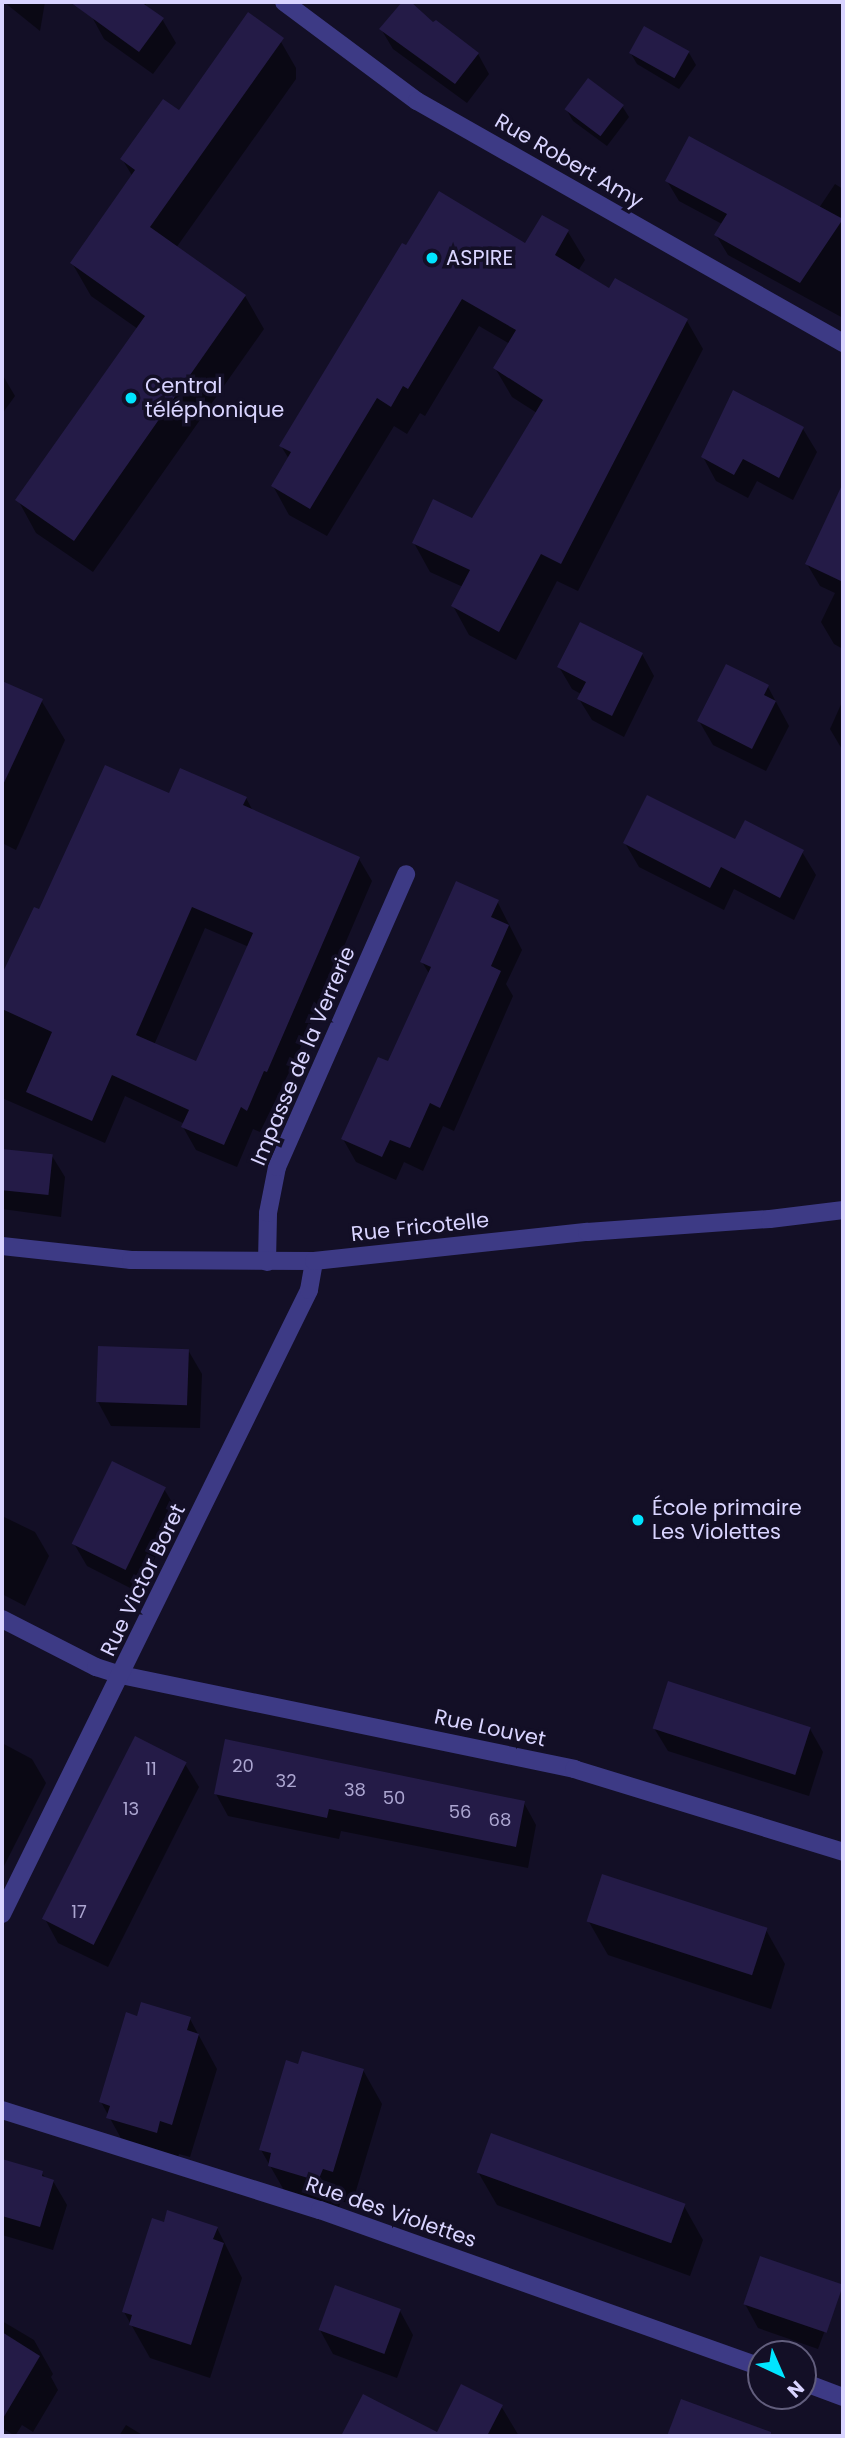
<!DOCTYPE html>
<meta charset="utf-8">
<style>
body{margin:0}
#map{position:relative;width:845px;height:2438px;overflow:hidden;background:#130f26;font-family:Poppins,sans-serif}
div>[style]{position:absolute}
.shadow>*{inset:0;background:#0007}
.building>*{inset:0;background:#241b47;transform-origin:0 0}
.minor>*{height:18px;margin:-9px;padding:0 9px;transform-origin:9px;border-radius:9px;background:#3d3a85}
.tertiary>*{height:18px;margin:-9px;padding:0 9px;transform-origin:9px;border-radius:9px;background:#3d3a85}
.dots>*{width:19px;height:19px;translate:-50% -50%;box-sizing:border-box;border:4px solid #130f26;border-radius:50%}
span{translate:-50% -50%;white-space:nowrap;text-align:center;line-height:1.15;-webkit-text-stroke:7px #130f26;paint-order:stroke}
.number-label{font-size:18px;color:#aca6d1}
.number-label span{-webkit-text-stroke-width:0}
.street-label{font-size:21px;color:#d9d4ff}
.poi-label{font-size:21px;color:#d9d4ff}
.left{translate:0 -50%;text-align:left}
.frame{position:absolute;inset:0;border:4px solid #d9d4ff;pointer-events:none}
.north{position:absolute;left:747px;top:2340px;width:70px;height:70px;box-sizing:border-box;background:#130f26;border:2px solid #625e7d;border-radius:50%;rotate:136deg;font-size:19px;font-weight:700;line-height:28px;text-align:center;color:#d9d4ff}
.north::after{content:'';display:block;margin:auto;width:24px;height:32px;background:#00e5ff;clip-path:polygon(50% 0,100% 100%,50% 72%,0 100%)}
</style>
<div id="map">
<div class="shadow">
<div style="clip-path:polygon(4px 2px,45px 2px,40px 31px)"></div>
<div style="clip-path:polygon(101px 2px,145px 2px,147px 9px,162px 19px,176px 43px,153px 74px,104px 39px,91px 15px)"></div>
<div style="clip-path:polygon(404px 2px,409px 2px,433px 25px,478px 54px,489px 74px,467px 103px,393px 49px,381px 29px)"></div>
<div style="clip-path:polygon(645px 28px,689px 53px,696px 65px,679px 89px,637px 64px,630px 52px)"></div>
<div style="clip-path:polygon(277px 35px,296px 68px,296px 79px,176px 248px,245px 296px,264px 329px,93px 572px,36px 533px,18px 500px,138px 329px,91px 296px,72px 263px,133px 177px,122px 159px)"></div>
<div style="clip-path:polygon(622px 106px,629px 117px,607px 146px,573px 121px,566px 109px)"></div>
<div style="clip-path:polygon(667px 181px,819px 208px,835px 184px,843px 189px,843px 318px,728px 255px,716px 235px,722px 224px,679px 201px)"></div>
<div style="clip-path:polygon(543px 218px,568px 232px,585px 260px,578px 271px,610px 291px,687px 321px,703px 349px,578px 591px,557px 581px,516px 660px,469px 635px,453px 606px,463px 587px,430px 572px,414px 543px,473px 520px,537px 413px,512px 397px,495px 368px,510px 344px,479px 326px,425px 416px,420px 413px,407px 434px,394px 426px,327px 536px,289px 515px,273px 486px,289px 459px,281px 446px,526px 245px)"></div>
<div style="clip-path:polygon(2px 374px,15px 396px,2px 414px)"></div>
<div style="clip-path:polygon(734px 393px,803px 429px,817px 452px,793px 500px,757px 481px,748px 498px,716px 481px,703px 457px)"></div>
<div style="clip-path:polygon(829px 516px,843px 523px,843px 649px,834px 644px,821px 622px,835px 593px,820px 586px,807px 564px)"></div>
<div style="clip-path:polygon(642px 654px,654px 676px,624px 737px,592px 720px,579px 699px,581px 694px,572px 689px,559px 667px)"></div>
<div style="clip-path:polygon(2px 683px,41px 700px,65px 740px,16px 850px,2px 843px)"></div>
<div style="clip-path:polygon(768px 687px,789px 726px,766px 771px,713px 745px,699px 721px)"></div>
<div style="clip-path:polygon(843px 700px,843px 751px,830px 729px)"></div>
<div style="clip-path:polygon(evenodd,246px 798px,253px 811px,359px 859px,372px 881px,296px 1058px,260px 1132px,253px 1129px,237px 1167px,196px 1150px,183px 1127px,185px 1124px,125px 1096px,105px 1143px,2px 1098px,2px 978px,35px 909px,40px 911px,246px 798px,205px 928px,249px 947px,196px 1064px,154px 1045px,205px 928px)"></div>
<div style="clip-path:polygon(736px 841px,802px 852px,816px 875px,794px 920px,734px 889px,724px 910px,639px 867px,625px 843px)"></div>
<div style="clip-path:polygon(497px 901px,522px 950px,506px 984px,513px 996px,454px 1131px,443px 1126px,423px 1171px,404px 1162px,396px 1180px,356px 1162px,343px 1139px,389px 1064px,430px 975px,422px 962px)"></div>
<div style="clip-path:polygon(2px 1150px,52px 1156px,65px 1177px,61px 1217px,2px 1209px)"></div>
<div style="clip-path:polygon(188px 1350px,202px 1374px,200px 1428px,111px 1426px,98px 1402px)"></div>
<div style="clip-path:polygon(164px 1489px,178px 1512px,138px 1592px,87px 1566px,73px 1542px)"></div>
<div style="clip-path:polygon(2px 1516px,35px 1532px,49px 1556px,25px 1606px,2px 1594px)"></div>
<div style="clip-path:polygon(654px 1728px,810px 1729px,823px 1752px,809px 1796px,668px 1751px)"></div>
<div style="clip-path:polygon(2px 1743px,32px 1759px,46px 1783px,2px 1870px)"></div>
<div style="clip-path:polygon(185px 1764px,199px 1787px,108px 1967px,58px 1943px,45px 1919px)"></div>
<div style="clip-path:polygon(216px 1794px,524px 1803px,536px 1825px,528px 1868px,341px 1831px,339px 1839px,228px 1816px)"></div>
<div style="clip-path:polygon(589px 1922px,766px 1930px,785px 1964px,771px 2009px,608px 1955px)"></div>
<div style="clip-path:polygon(139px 2018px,190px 2019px,217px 2069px,190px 2157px,179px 2154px,176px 2166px,128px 2151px,101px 2102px)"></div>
<div style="clip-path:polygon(299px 2066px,363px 2070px,382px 2104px,352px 2204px,341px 2201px,337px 2214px,289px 2199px,261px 2150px)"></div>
<div style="clip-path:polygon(2px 2161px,42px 2173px,46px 2179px,53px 2181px,67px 2205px,53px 2250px,2px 2235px)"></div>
<div style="clip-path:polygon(478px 2172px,684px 2206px,703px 2240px,690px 2276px,497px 2205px)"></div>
<div style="clip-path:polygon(165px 2224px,217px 2228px,242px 2278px,210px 2378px,150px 2358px,124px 2312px)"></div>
<div style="clip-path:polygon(835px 2303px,818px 2349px,758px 2328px,745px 2304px)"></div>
<div style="clip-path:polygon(400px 2311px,413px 2335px,397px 2378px,333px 2354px,320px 2330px)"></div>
<div style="clip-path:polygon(2px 2321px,34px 2340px,53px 2374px,51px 2377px,58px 2390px,33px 2432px,22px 2425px,15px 2436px,2px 2428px)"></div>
<div style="clip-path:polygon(501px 2406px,519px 2436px,351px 2436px,347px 2429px,438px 2435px)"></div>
<div style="clip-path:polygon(126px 2425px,144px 2436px,119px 2436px)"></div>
</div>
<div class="building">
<div style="clip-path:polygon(70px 2px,141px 2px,164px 18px,139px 52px)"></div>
<div style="clip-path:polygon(402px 2px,411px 2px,433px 22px,436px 20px,479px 53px,455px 84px,379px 29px)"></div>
<div style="clip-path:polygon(248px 12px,284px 38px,150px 227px,246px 295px,74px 541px,15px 500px,145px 316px,70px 263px,135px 170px,120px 159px,163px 99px,179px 110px)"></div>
<div style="left:644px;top:26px;width:52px;height:31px;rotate:29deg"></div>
<div style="left:588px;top:78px;width:45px;height:39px;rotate:37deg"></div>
<div style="clip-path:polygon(689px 136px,843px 219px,800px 283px,714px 235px,727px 214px,665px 181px)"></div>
<div style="clip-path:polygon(439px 191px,525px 243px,542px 215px,569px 230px,555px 255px,609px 288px,615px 278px,688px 319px,561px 564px,541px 554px,499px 632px,451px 606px,470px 570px,412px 543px,433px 499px,472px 518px,543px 400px,493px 368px,516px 330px,462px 299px,408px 389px,403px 386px,391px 407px,377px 398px,310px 509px,271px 486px,291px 452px,279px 446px,402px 243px,406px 245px)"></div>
<div style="clip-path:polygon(733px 390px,804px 427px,779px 478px,743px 459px,734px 475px,701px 457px)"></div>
<div style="clip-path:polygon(843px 483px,843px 582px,805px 564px)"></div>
<div style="clip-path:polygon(580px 622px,643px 653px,612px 716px,577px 699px,586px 682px,557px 667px)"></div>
<div style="clip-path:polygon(726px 664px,769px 685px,764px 695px,776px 701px,752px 749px,697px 721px)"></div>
<div style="clip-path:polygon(2px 681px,43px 699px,2px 787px)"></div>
<div style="clip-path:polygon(evenodd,105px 765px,169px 793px,180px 768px,247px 797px,243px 805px,360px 857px,267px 1072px,264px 1071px,247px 1111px,241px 1107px,224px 1145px,181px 1127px,189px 1110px,112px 1075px,92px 1121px,26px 1092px,52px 1032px,2px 1009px,2px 974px,34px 907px,39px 909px,105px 765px,192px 907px,253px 933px,196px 1061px,136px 1035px,192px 907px)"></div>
<div style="clip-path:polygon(647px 795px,735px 839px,745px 820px,804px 850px,780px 898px,721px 867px,710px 888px,623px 843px)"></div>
<div style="clip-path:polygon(456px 881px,499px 900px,491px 917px,509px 925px,491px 966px,501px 971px,440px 1108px,430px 1103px,410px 1148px,390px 1140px,382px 1157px,341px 1139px,378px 1057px,388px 1061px,431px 967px,420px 962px)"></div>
<div style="left:2px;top:1149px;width:51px;height:41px;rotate:6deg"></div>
<div style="left:98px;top:1346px;width:91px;height:56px;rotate:2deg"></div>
<div style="left:112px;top:1461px;width:60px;height:92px;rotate:26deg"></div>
<div style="left:668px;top:1681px;width:150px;height:50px;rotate:18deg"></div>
<div style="left:135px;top:1736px;width:58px;height:205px;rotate:27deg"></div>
<div style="clip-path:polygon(225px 1739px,525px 1801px,516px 1847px,329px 1809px,327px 1818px,214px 1794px)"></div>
<div style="left:602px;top:1874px;width:174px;height:50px;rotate:18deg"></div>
<div style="clip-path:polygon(141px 2002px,191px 2017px,187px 2030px,199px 2034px,172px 2125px,160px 2121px,157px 2133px,106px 2118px,110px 2106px,99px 2102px,126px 2012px,137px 2016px)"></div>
<div style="clip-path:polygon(302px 2051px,364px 2069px,333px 2172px,323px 2169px,318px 2181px,268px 2166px,271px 2153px,259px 2150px,286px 2060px,298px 2064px)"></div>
<div style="left:491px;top:2133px;width:207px;height:42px;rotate:20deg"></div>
<div style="clip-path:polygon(2px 2159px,43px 2171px,42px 2176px,54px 2180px,40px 2227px,2px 2216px)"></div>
<div style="clip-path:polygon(167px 2210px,218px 2227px,213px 2239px,224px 2243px,191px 2345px,129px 2325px,132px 2315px,122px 2312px,152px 2218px,164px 2222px)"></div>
<div style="left:760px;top:2256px;width:88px;height:51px;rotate:19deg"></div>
<div style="left:335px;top:2285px;width:70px;height:48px;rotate:20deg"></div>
<div style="clip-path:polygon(2px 2332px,40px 2356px,2px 2420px)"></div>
<div style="clip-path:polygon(461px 2384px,503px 2405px,487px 2436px,341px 2436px,363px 2394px,437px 2432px)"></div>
<div style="clip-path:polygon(681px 2399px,771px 2432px,771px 2436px,667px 2436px)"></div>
</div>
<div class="minor">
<div style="left:284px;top:2px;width:166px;rotate:36.7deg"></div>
<div style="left:417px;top:101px;width:490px;rotate:29.6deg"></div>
<div style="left:267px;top:1262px;width:49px;rotate:-88.8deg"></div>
<div style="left:268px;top:1213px;width:47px;rotate:-78.9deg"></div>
<div style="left:277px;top:1167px;width:320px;rotate:-66.2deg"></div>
<div style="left:2px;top:1619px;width:106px;rotate:27.1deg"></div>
<div style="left:96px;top:1667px;width:26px;rotate:18deg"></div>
<div style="left:121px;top:1675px;width:463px;rotate:11.7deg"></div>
<div style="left:574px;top:1769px;width:282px;rotate:17.1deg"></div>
<div style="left:2px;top:1914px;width:695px;rotate:-63.8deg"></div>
<div style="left:309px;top:1290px;width:29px;rotate:-80deg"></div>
<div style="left:2px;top:2110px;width:333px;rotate:17.5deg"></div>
<div style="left:320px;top:2210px;width:468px;rotate:19.6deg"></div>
<div style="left:803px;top:2382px;width:43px;rotate:20.6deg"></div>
</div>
<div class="tertiary">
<div style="left:2px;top:1246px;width:130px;rotate:6.2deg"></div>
<div style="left:131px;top:1260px;width:183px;rotate:0.3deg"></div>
<div style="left:314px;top:1261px;width:275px;rotate:-6.1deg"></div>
<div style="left:587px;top:1232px;width:183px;rotate:-4.1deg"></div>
<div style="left:770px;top:1219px;width:74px;rotate:-7deg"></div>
</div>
<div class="dots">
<div style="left:432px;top:258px;background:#00e5ff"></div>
<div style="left:131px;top:398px;background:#00e5ff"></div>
<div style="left:638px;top:1520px;background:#00e5ff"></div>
</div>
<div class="number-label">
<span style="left:243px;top:1766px">20</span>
<span style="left:151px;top:1769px">11</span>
<span style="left:286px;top:1781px">32</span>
<span style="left:355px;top:1790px">38</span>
<span style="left:394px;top:1798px">50</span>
<span style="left:131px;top:1809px">13</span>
<span style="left:460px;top:1812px">56</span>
<span style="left:500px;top:1820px">68</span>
<span style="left:79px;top:1912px">17</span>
</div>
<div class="street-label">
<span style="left:569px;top:161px;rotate:30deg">Rue Robert Amy</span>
<span style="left:303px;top:1056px;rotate:-67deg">Impasse de la Verrerie</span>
<span style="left:420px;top:1227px;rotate:-6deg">Rue Fricotelle</span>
<span style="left:143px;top:1580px;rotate:-64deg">Rue Victor Boret</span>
<span style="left:490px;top:1728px;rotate:12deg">Rue Louvet</span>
<span style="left:391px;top:2212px;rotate:19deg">Rue des Violettes</span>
</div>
<div class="poi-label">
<span class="left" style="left:446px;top:258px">ASPIRE</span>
<span class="left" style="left:145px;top:398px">Central<br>téléphonique</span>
<span class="left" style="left:652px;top:1520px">École primaire<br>Les Violettes</span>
</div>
<div class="frame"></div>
<div class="north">N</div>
</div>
